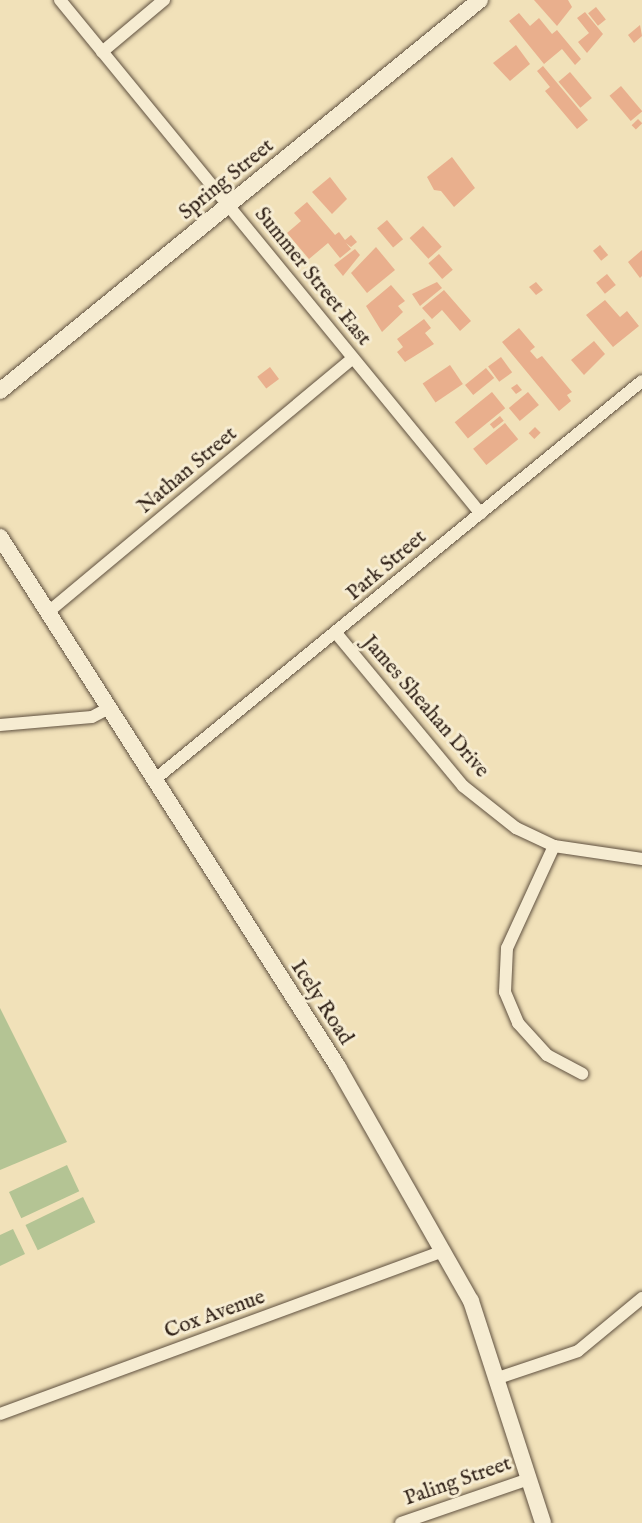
<!DOCTYPE html>
<style>
body{margin:0}
#map{position:relative;width:642px;height:1523px;overflow:hidden;background:#f1e1b9;font-family:"IM FELL English",serif}
div>[style]{position:absolute}
.green>*{inset:0;background:#b4c494;transform-origin:0 0}
.building>*{inset:0;background:#e9af8d;transform-origin:0 0}
.roads{filter:drop-shadow(0 0 2px #605140) drop-shadow(0 0 2px #605140)}
.minor>*{height:12px;margin:-6px;padding:0 6px;transform-origin:6px;border-radius:6px;background:#f6ecd2}
.tertiary>*{height:16px;margin:-8px;padding:0 8px;transform-origin:8px;border-radius:8px;background:#f6ecd2}
span{translate:-50% -50%;white-space:nowrap;text-align:center;line-height:1.15;-webkit-text-stroke:6px #f6ecd2;paint-order:stroke}
.street-label{font-size:21px;color:#302117}
</style>
<div id="map">
<div class="green">
<div style="clip-path:polygon(0 1008px,67px 1142px,0 1170px)"></div>
<div style="left:67px;top:1165px;width:29px;height:64px;rotate:65deg"></div>
<div style="left:83px;top:1197px;width:28px;height:64px;rotate:64deg"></div>
<div style="clip-path:polygon(13px 1229px,25px 1254px,0 1266px,0 1235px)"></div>
</div>
<div class="building">
<div style="clip-path:polygon(534px 0,568px 0,572px 7px,557px 26px)"></div>
<div style="left:596px;top:7px;width:16px;height:10px;rotate:52deg"></div>
<div style="clip-path:polygon(585px 12px,603px 34px,587px 53px,578px 42px,589px 33px,577px 18px)"></div>
<div style="clip-path:polygon(519px 13px,530px 26px,539px 18px,552px 34px,557px 30px,581px 59px,575px 65px,562px 49px,544px 64px,509px 21px)"></div>
<div style="clip-path:polygon(640px 25px,642px 36px,634px 43px,628px 35px)"></div>
<div style="clip-path:polygon(516px 45px,530px 64px,510px 81px,493px 63px)"></div>
<div style="clip-path:polygon(543px 66px,588px 120px,577px 129px,545px 91px,550px 87px,537px 71px)"></div>
<div style="left:570px;top:72px;width:34px;height:15px;rotate:50deg"></div>
<div style="left:621px;top:86px;width:33px;height:15px;rotate:50deg"></div>
<div style="left:638px;top:119px;width:6px;height:9px;rotate:45deg"></div>
<div style="clip-path:polygon(452px 157px,475px 188px,454px 207px,441px 191px,434px 190px,427px 177px)"></div>
<div style="clip-path:polygon(330px 177px,347px 199px,332px 214px,312px 192px)"></div>
<div style="clip-path:polygon(307px 202px,335px 235px,339px 232px,345px 240px,351px 235px,357px 242px,351px 247px,346px 243px,351px 249px,340px 258px,328px 243px,309px 259px,287px 233px,301px 221px,294px 213px)"></div>
<div style="left:387px;top:220px;width:25px;height:13px;rotate:50deg"></div>
<div style="left:423px;top:226px;width:28px;height:18px;rotate:48deg"></div>
<div style="left:600px;top:245px;width:13px;height:9px;rotate:51deg"></div>
<div style="clip-path:polygon(376px 247px,395px 270px,367px 293px,351px 273px)"></div>
<div style="clip-path:polygon(355px 249px,360px 255px,343px 276px,334px 265px)"></div>
<div style="clip-path:polygon(642px 250px,642px 276px,640px 278px,628px 262px)"></div>
<div style="left:439px;top:254px;width:21px;height:14px;rotate:49deg"></div>
<div style="left:607px;top:274px;width:14px;height:14px;rotate:51deg"></div>
<div style="clip-path:polygon(437px 282px,442px 288px,420px 306px,412px 294px)"></div>
<div style="clip-path:polygon(536px 282px,543px 290px,536px 295px,529px 287px)"></div>
<div style="clip-path:polygon(391px 285px,405px 301px,398px 306px,403px 312px,382px 332px,366px 306px)"></div>
<div style="clip-path:polygon(444px 290px,471px 321px,460px 331px,442px 310px,432px 319px,422px 308px)"></div>
<div style="clip-path:polygon(605px 300px,620px 317px,627px 311px,639px 326px,613px 347px,586px 315px)"></div>
<div style="clip-path:polygon(424px 319px,431px 328px,425px 333px,434px 344px,405px 362px,397px 352px,403px 347px,397px 339px)"></div>
<div style="clip-path:polygon(519px 328px,535px 347px,530px 351px,537px 359px,542px 356px,572px 392px,567px 395px,571px 401px,559px 411px,502px 342px)"></div>
<div style="clip-path:polygon(594px 341px,605px 354px,584px 375px,571px 360px)"></div>
<div style="left:501px;top:357px;width:19px;height:16px;rotate:54deg"></div>
<div style="left:450px;top:365px;width:23px;height:33px;rotate:56deg"></div>
<div style="left:270px;top:367px;width:15px;height:16px;rotate:53deg"></div>
<div style="left:486px;top:368px;width:13px;height:27px;rotate:51deg"></div>
<div style="clip-path:polygon(517px 384px,522px 390px,516px 394px,511px 388px)"></div>
<div style="left:492px;top:392px;width:21px;height:48px;rotate:51deg"></div>
<div style="left:528px;top:392px;width:17px;height:25px;rotate:50deg"></div>
<div style="left:500px;top:416px;width:6px;height:13px;rotate:51deg"></div>
<div style="left:505px;top:423px;width:21px;height:41px;rotate:51deg"></div>
<div style="left:535px;top:427px;width:8px;height:9px;rotate:45deg"></div>
</div>
<div class="roads">
<div class="minor">
<div style="left:60px;top:0;width:664px;rotate:50.68deg"></div>
<div style="left:102px;top:52px;width:81px;rotate:-40deg"></div>
<div style="left:47px;top:613px;width:398px;rotate:-39.8deg"></div>
<div style="left:336px;top:633px;width:199px;rotate:50.3deg"></div>
<div style="left:463px;top:786px;width:68px;rotate:38.4deg"></div>
<div style="left:516px;top:828px;width:42px;rotate:25.3deg"></div>
<div style="left:554px;top:846px;width:89px;rotate:8.4deg"></div>
<div style="left:0;top:725px;width:92px;rotate:-5deg"></div>
<div style="left:92px;top:717px;width:19px;rotate:-28deg"></div>
<div style="left:154px;top:780px;width:630px;rotate:-39.27deg"></div>
<div style="left:554px;top:846px;width:112px;rotate:114.7deg"></div>
<div style="left:507px;top:948px;width:44px;rotate:92.6deg"></div>
<div style="left:505px;top:992px;width:34px;rotate:67deg"></div>
<div style="left:518px;top:1023px;width:43px;rotate:47.8deg"></div>
<div style="left:547px;top:1055px;width:40px;rotate:28deg"></div>
<div style="left:498px;top:1378px;width:84px;rotate:-18.6deg"></div>
<div style="left:578px;top:1351px;width:83px;rotate:-39.6deg"></div>
<div style="left:0;top:1414px;width:471px;rotate:-20.2deg"></div>
<div style="left:401px;top:1523px;width:135px;rotate:-19deg"></div>
</div>
<div class="tertiary">
<div style="left:0;top:391px;width:619px;rotate:-39.17deg"></div>
<div style="left:0;top:537px;width:629px;rotate:57.47deg"></div>
<div style="left:338px;top:1067px;width:269px;rotate:60.4deg"></div>
<div style="left:471px;top:1301px;width:233px;rotate:72deg"></div>
</div>
</div>
<div class="street-label">
<span style="left:227px;top:180px;rotate:-39deg">Spring Street</span>
<span style="left:312px;top:277px;rotate:51deg">Summer Street East</span>
<span style="left:188px;top:471px;rotate:-40deg">Nathan Street</span>
<span style="left:387px;top:566px;rotate:-40deg">Park Street</span>
<span style="left:425px;top:707px;rotate:49deg">James Sheahan Drive</span>
<span style="left:321px;top:1003px;rotate:57deg">Icely Road</span>
<span style="left:215px;top:1315px;rotate:-20deg">Cox Avenue</span>
<span style="left:458px;top:1482px;rotate:-19deg">Paling Street</span>
</div>
</div>
